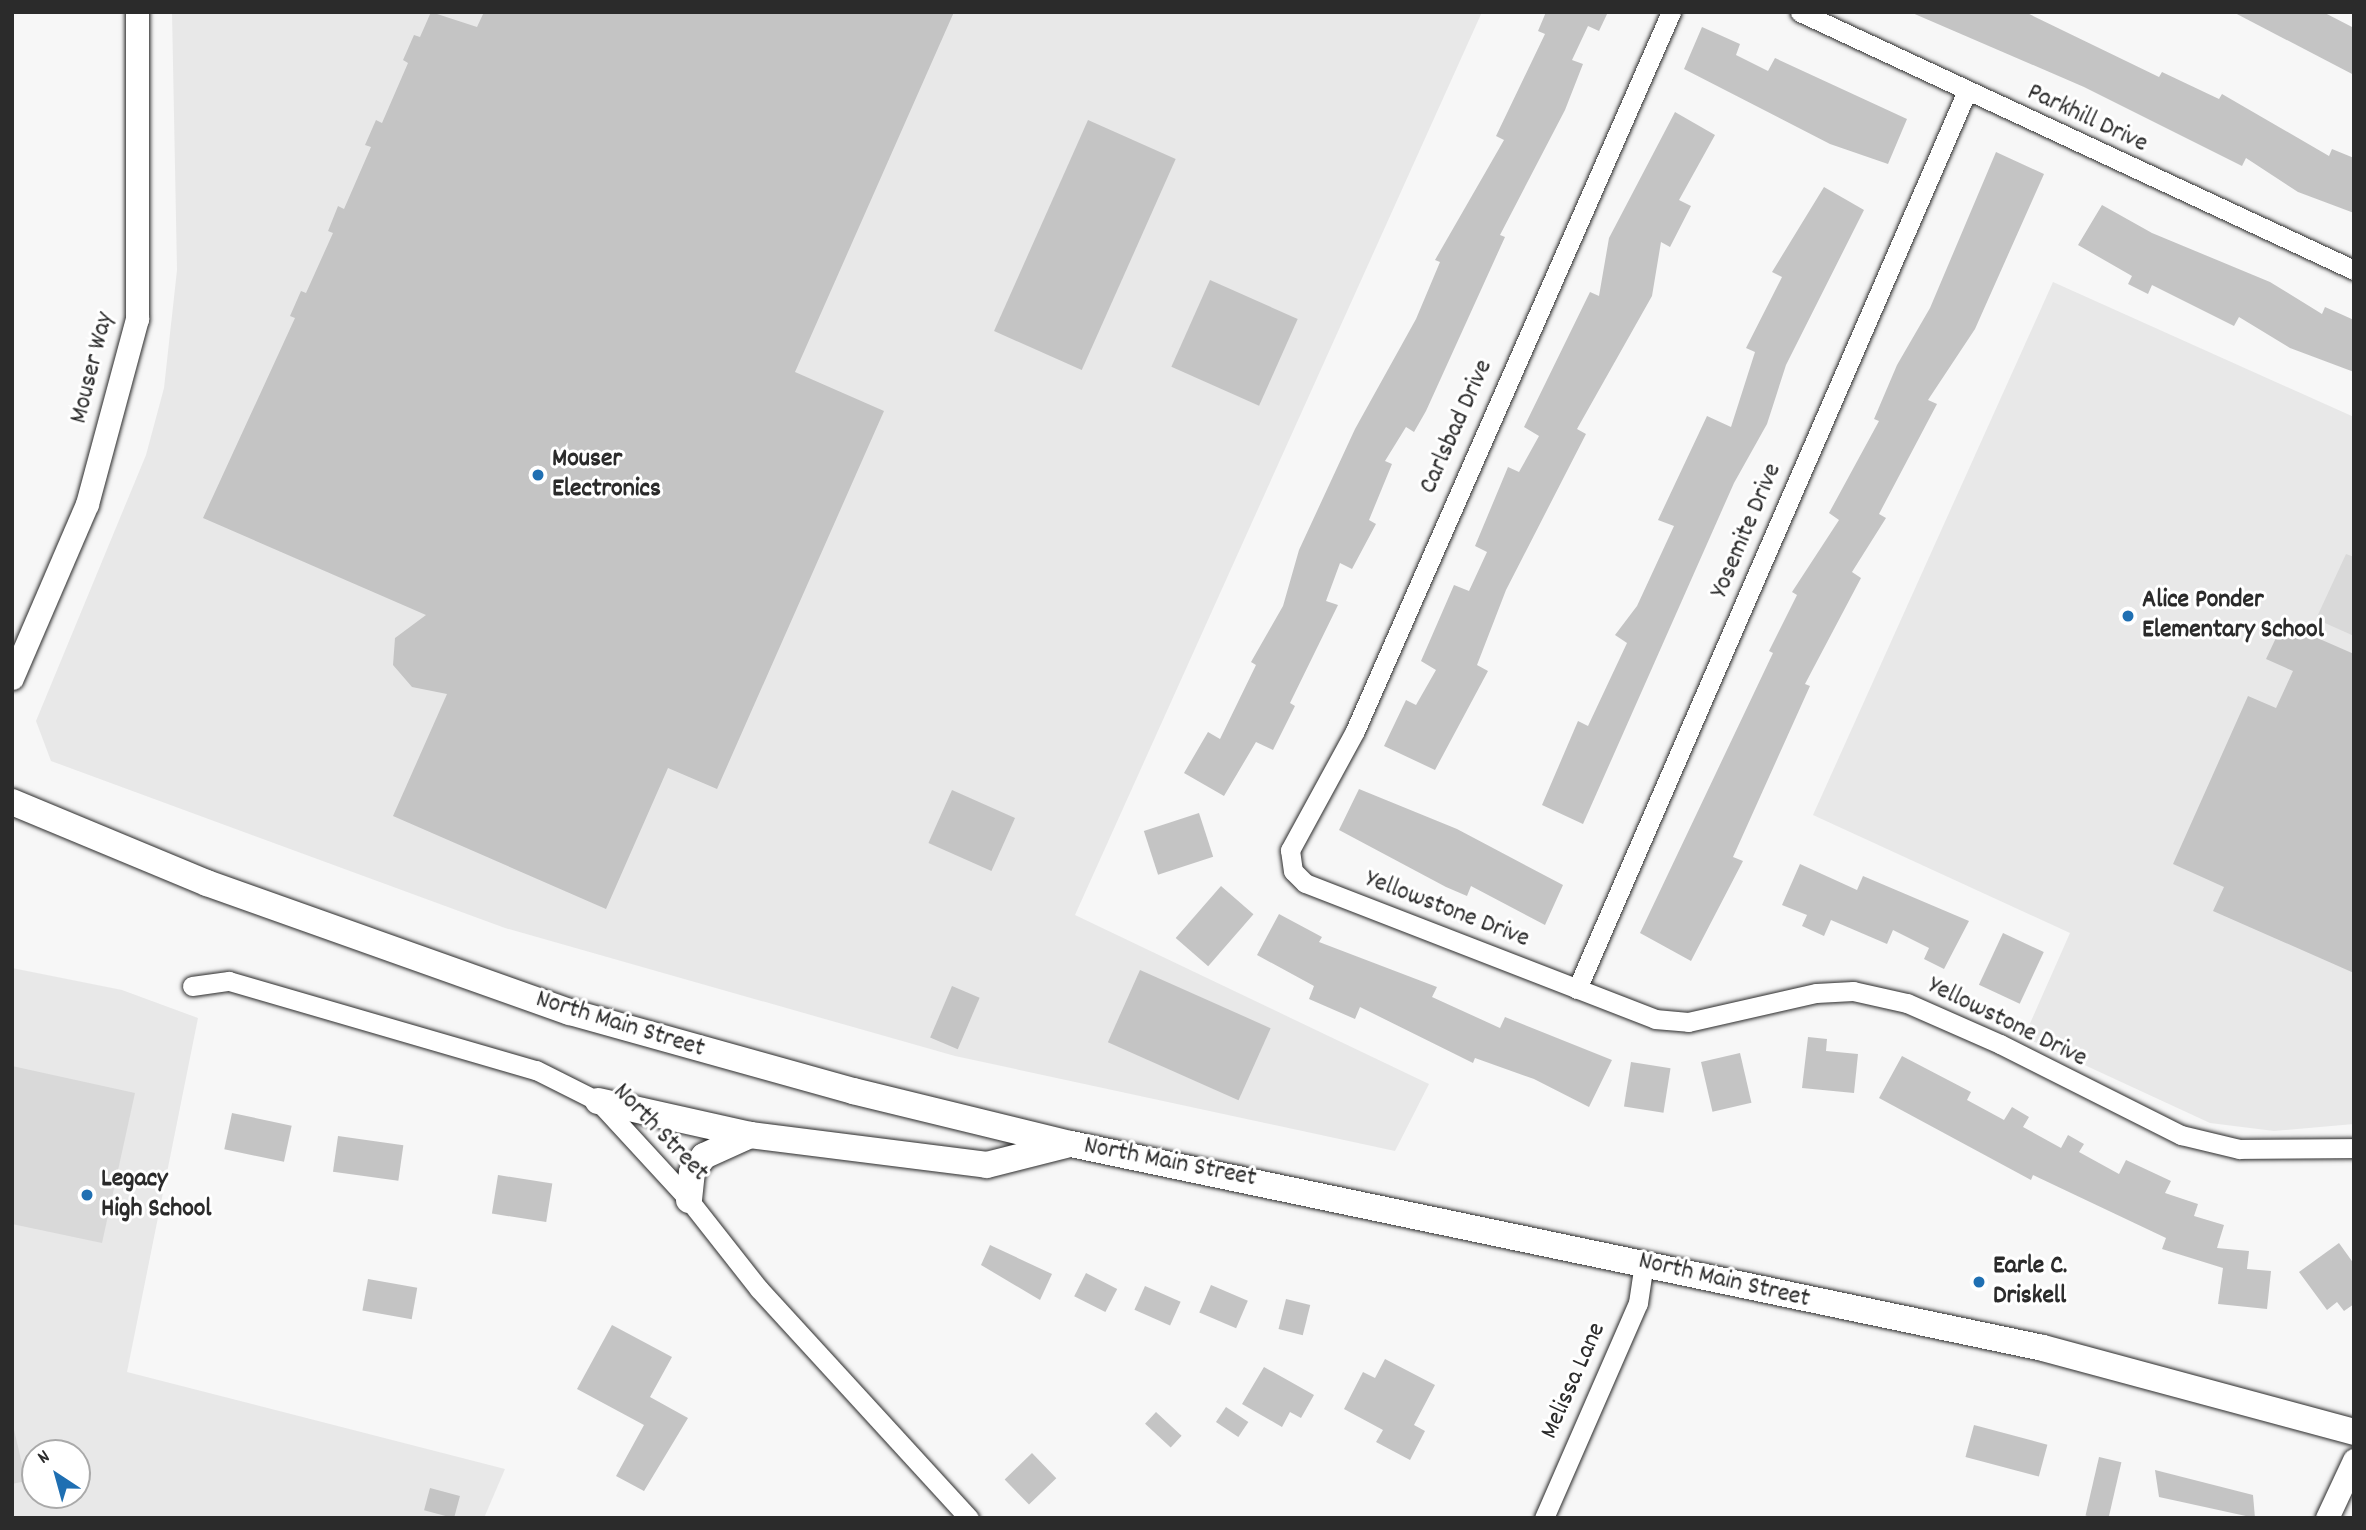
<!DOCTYPE html>
<style>
body{margin:0}
#map{position:relative;width:2366px;height:1530px;overflow:hidden;background:#f7f7f7;font-family:Dekko,sans-serif}
div>[style]{position:absolute}
.built>*{inset:0;background:#e8e8e8}
.green>*{inset:0;background:#d9d9d9}
.building>*{inset:0;background:#c4c4c4;transform-origin:0 0}
.roads{filter:drop-shadow(0 0 2px #2b2b2b) drop-shadow(0 0 2px #2b2b2b)}
.minor>*{height:19px;margin:-9.5px;padding:0 9.5px;transform-origin:9.5px;border-radius:9.5px;background:#fff}
.tertiary>*{height:23px;margin:-11.5px;padding:0 11.5px;transform-origin:11.5px;border-radius:11.5px;background:#fff}
.secondary>*{height:26px;margin:-13px;padding:0 13px;transform-origin:13px;border-radius:13px;background:#fff}
.dots>*{width:19px;height:19px;translate:-50% -50%;box-sizing:border-box;border:4px solid #fff;border-radius:50%}
span{translate:-50% -50%;white-space:nowrap;text-align:center;line-height:1.15;-webkit-text-stroke:6px #fff;paint-order:stroke}
.street-label{font-size:26px;color:#2b2b2b}
.poi-label{font-size:26px;color:#2b2b2b;font-weight:700}
.left{translate:0 -50%;text-align:left}
.frame{position:absolute;inset:0;border:14px solid #2b2b2b;pointer-events:none}
.north{position:absolute;left:21px;top:1439px;width:70px;height:70px;box-sizing:border-box;background:#fff;border:2px solid #aaa;border-radius:50%;rotate:324deg;font-size:19px;font-weight:700;line-height:28px;text-align:center;color:#2b2b2b}
.north::after{content:'';display:block;margin:auto;width:24px;height:32px;background:#1f6fb2;clip-path:polygon(50% 0,100% 100%,50% 72%,0 100%)}
</style>
<div id="map">
<div class="built">
<div style="clip-path:polygon(172px 12px,1482px 12px,1075px 915px,1429px 1084px,1395px 1151px,955px 1056px,505px 928px,51px 761px,36px 721px,146px 455px,164px 388px,177px 270px)"></div>
<div style="clip-path:polygon(2053px 282px,2354px 417px,2354px 1124px,2274px 1131px,2210px 1123px,2024px 1037px,2070px 933px,1813px 815px)"></div>
<div style="clip-path:polygon(evenodd,12px 968px,122px 990px,198px 1018px,127px 1372px,505px 1469px,484px 1518px,12px 1518px,12px 968px,35px 1453px,77px 1453px,77px 1495px,35px 1495px,35px 1453px)"></div>
</div>
<div class="green">
<div style="clip-path:polygon(2346px 554px,2354px 557px,2354px 636px,2316px 619px)"></div>
<div style="clip-path:polygon(12px 1066px,135px 1093px,102px 1243px,12px 1224px)"></div>
<div style="clip-path:polygon(12px 1421px,26px 1481px,12px 1484px)"></div>
</div>
<div class="building">
<div style="clip-path:polygon(431px 12px,477px 27px,484px 12px,954px 12px,795px 372px,884px 411px,717px 789px,668px 768px,606px 909px,393px 816px,447px 694px,412px 687px,393px 665px,395px 638px,426px 615px,203px 518px,295px 318px,290px 316px,301px 291px,306px 293px,333px 233px,328px 231px,338px 206px,344px 209px,371px 147px,365px 145px,376px 120px,382px 123px,408px 63px,403px 60px,414px 35px,420px 37px)"></div>
<div style="clip-path:polygon(1546px 12px,1608px 12px,1599px 31px,1588px 26px,1572px 60px,1583px 64px,1565px 110px,1500px 235px,1505px 237px,1426px 411px,1414px 432px,1406px 427px,1385px 461px,1392px 464px,1369px 520px,1376px 524px,1352px 569px,1340px 563px,1326px 601px,1338px 605px,1290px 703px,1295px 706px,1273px 750px,1256px 742px,1224px 796px,1184px 773px,1208px 732px,1220px 739px,1256px 665px,1251px 662px,1283px 606px,1299px 550px,1355px 429px,1416px 319px,1440px 262px,1435px 260px,1504px 140px,1496px 136px,1545px 34px,1538px 31px)"></div>
<div style="clip-path:polygon(1910px 12px,2025px 12px,2159px 77px,2162px 72px,2219px 99px,2222px 94px,2329px 156px,2332px 149px,2354px 158px,2354px 213px,2298px 192px,2246px 158px,2242px 166px,2084px 87px)"></div>
<div style="clip-path:polygon(2233px 12px,2323px 12px,2354px 28px,2354px 75px)"></div>
<div style="clip-path:polygon(1702px 27px,1740px 44px,1736px 55px,1768px 71px,1775px 58px,1907px 119px,1888px 164px,1830px 144px,1684px 69px)"></div>
<div style="clip-path:polygon(1675px 112px,1715px 135px,1679px 200px,1691px 206px,1670px 247px,1661px 242px,1652px 296px,1577px 429px,1586px 434px,1506px 590px,1477px 665px,1488px 671px,1435px 770px,1384px 746px,1406px 700px,1416px 705px,1436px 670px,1421px 661px,1454px 585px,1469px 591px,1487px 552px,1475px 546px,1508px 467px,1519px 472px,1539px 436px,1524px 427px,1590px 292px,1599px 296px,1609px 238px)"></div>
<div style="left:1088px;top:120px;width:96px;height:231px;rotate:24deg"></div>
<div style="clip-path:polygon(1996px 152px,2044px 174px,1975px 329px,1928px 400px,1937px 404px,1879px 514px,1886px 518px,1852px 572px,1861px 578px,1805px 684px,1810px 686px,1733px 857px,1743px 861px,1691px 961px,1640px 933px,1773px 653px,1769px 651px,1797px 595px,1792px 592px,1839px 520px,1829px 513px,1879px 421px,1874px 419px,1897px 365px,1930px 308px)"></div>
<div style="clip-path:polygon(1824px 187px,1864px 210px,1786px 365px,1767px 424px,1734px 483px,1583px 824px,1542px 805px,1578px 721px,1588px 726px,1627px 643px,1615px 635px,1637px 606px,1674px 526px,1658px 520px,1707px 416px,1731px 427px,1755px 352px,1746px 348px,1782px 277px,1772px 272px)"></div>
<div style="clip-path:polygon(2102px 205px,2152px 233px,2270px 282px,2322px 314px,2325px 307px,2354px 320px,2354px 372px,2290px 348px,2239px 317px,2234px 326px,2152px 285px,2148px 294px,2128px 284px,2132px 276px,2078px 245px)"></div>
<div style="left:1210px;top:280px;width:96px;height:95px;rotate:24deg"></div>
<div style="clip-path:polygon(2283px 623px,2354px 654px,2354px 973px,2213px 911px,2224px 887px,2173px 864px,2248px 696px,2276px 708px,2293px 671px,2266px 659px)"></div>
<div style="clip-path:polygon(1359px 789px,1457px 829px,1563px 885px,1545px 925px,1471px 886px,1467px 896px,1446px 887px,1339px 830px)"></div>
<div style="left:952px;top:790px;width:69px;height:58px;rotate:24deg"></div>
<div style="left:1199px;top:813px;width:46px;height:58px;rotate:72deg"></div>
<div style="clip-path:polygon(1800px 864px,1857px 890px,1863px 876px,1969px 921px,1944px 969px,1924px 959px,1929px 948px,1893px 930px,1887px 944px,1831px 920px,1824px 936px,1802px 926px,1807px 915px,1782px 905px)"></div>
<div style="left:1221px;top:886px;width:43px;height:69px;rotate:41deg"></div>
<div style="clip-path:polygon(1279px 914px,1322px 937px,1319px 942px,1437px 987px,1432px 997px,1500px 1028px,1505px 1017px,1612px 1060px,1589px 1107px,1534px 1079px,1475px 1058px,1473px 1063px,1360px 1007px,1355px 1019px,1309px 999px,1314px 986px,1257px 955px)"></div>
<div style="left:2003px;top:933px;width:45px;height:57px;rotate:25deg"></div>
<div style="left:1140px;top:970px;width:143px;height:79px;rotate:24deg"></div>
<div style="left:952px;top:986px;width:30px;height:56px;rotate:23deg"></div>
<div style="clip-path:polygon(1808px 1037px,1827px 1039px,1826px 1051px,1858px 1054px,1854px 1093px,1802px 1088px)"></div>
<div style="left:1740px;top:1053px;width:51px;height:40px;rotate:77deg"></div>
<div style="clip-path:polygon(1902px 1056px,1971px 1092px,1967px 1100px,2004px 1120px,2012px 1107px,2029px 1117px,2023px 1127px,2061px 1148px,2068px 1135px,2084px 1144px,2079px 1152px,2119px 1174px,2126px 1160px,2171px 1181px,2165px 1193px,2198px 1204px,2194px 1216px,2224px 1225px,2217px 1248px,2249px 1251px,2247px 1269px,2271px 1271px,2267px 1309px,2218px 1304px,2223px 1268px,2162px 1249px,2166px 1238px,2033px 1175px,2031px 1180px,1879px 1098px)"></div>
<div style="left:1631px;top:1062px;width:40px;height:45px;rotate:9deg"></div>
<div style="left:232px;top:1113px;width:61px;height:37px;rotate:12deg"></div>
<div style="left:338px;top:1136px;width:66px;height:36px;rotate:8deg"></div>
<div style="left:498px;top:1175px;width:55px;height:39px;rotate:9deg"></div>
<div style="clip-path:polygon(2339px 1243px,2354px 1264px,2354px 1304px,2344px 1311px,2337px 1302px,2327px 1310px,2299px 1272px)"></div>
<div style="clip-path:polygon(990px 1245px,1052px 1274px,1040px 1300px,981px 1265px)"></div>
<div style="left:1086px;top:1273px;width:35px;height:26px;rotate:27deg"></div>
<div style="left:368px;top:1279px;width:50px;height:32px;rotate:10deg"></div>
<div style="left:1211px;top:1285px;width:40px;height:30px;rotate:23deg"></div>
<div style="left:1145px;top:1286px;width:39px;height:26px;rotate:24deg"></div>
<div style="left:1286px;top:1299px;width:25px;height:31px;rotate:14deg"></div>
<div style="clip-path:polygon(612px 1325px,672px 1357px,650px 1397px,688px 1418px,644px 1491px,616px 1476px,644px 1425px,577px 1389px)"></div>
<div style="clip-path:polygon(1385px 1359px,1435px 1385px,1414px 1425px,1425px 1431px,1410px 1460px,1376px 1442px,1383px 1430px,1344px 1409px,1363px 1372px,1375px 1378px)"></div>
<div style="clip-path:polygon(1264px 1367px,1314px 1395px,1301px 1418px,1290px 1412px,1282px 1427px,1242px 1404px)"></div>
<div style="left:1226px;top:1407px;width:27px;height:18px;rotate:34deg"></div>
<div style="left:1156px;top:1412px;width:35px;height:16px;rotate:43deg"></div>
<div style="left:1974px;top:1425px;width:76px;height:33px;rotate:15deg"></div>
<div style="left:1032px;top:1453px;width:35px;height:38px;rotate:46deg"></div>
<div style="left:2099px;top:1457px;width:23px;height:60px;rotate:13deg"></div>
<div style="clip-path:polygon(2155px 1470px,2253px 1495px,2255px 1518px,2159px 1497px)"></div>
<div style="left:430px;top:1488px;width:31px;height:23px;rotate:15deg"></div>
</div>
<div class="roads">
<div class="minor">
<div style="left:1671px;top:12px;width:785px;rotate:113.73deg"></div>
<div style="left:1355px;top:731px;width:136px;rotate:118.6deg"></div>
<div style="left:1290px;top:850px;width:21px;rotate:82deg"></div>
<div style="left:1293px;top:871px;width:17px;rotate:45deg"></div>
<div style="left:1305px;top:883px;width:375px;rotate:21.2deg"></div>
<div style="left:1655px;top:1019px;width:33px;rotate:5deg"></div>
<div style="left:1688px;top:1022px;width:131px;rotate:-12.8deg"></div>
<div style="left:1816px;top:993px;width:37px;rotate:-3deg"></div>
<div style="left:1853px;top:991px;width:55px;rotate:12.5deg"></div>
<div style="left:1907px;top:1003px;width:102px;rotate:23.8deg"></div>
<div style="left:2000px;top:1044px;width:203px;rotate:26.7deg"></div>
<div style="left:2181px;top:1135px;width:60px;rotate:13.6deg"></div>
<div style="left:2239px;top:1149px;width:115px;rotate:-0.5deg"></div>
<div style="left:1800px;top:12px;width:611px;rotate:24.97deg"></div>
<div style="left:192px;top:986px;width:37px;rotate:-8deg"></div>
<div style="left:229px;top:981px;width:320px;rotate:16.2deg"></div>
<div style="left:536px;top:1070px;width:69px;rotate:26.6deg"></div>
<div style="left:598px;top:1101px;width:134px;rotate:47.4deg"></div>
<div style="left:689px;top:1200px;width:113px;rotate:51.8deg"></div>
<div style="left:759px;top:1289px;width:311px;rotate:47.5deg"></div>
<div style="left:1577px;top:989px;width:977px;rotate:-66.53deg"></div>
<div style="left:1544px;top:1518px;width:235px;rotate:-66.4deg"></div>
<div style="left:1638px;top:1303px;width:40px;rotate:-81.5deg"></div>
</div>
<div class="tertiary">
<div style="left:12px;top:678px;width:189px;rotate:-66.7deg"></div>
<div style="left:87px;top:504px;width:192px;rotate:-74.9deg"></div>
<div style="left:137px;top:319px;width:307px;rotate:-90deg"></div>
<div style="left:2327px;top:1518px;width:64px;rotate:-65deg"></div>
</div>
<div class="secondary">
<div style="left:12px;top:802px;width:211px;rotate:22.6deg"></div>
<div style="left:207px;top:883px;width:385px;rotate:19.6deg"></div>
<div style="left:570px;top:1012px;width:294px;rotate:15.6deg"></div>
<div style="left:853px;top:1091px;width:224px;rotate:13.7deg"></div>
<div style="left:1071px;top:1144px;width:993px;rotate:11.85deg"></div>
<div style="left:2043px;top:1348px;width:322px;rotate:15.1deg"></div>
<div style="left:598px;top:1101px;width:156px;rotate:12.6deg"></div>
<div style="left:750px;top:1135px;width:239px;rotate:7.2deg"></div>
<div style="left:987px;top:1165px;width:81px;rotate:-14.2deg"></div>
<div style="left:689px;top:1200px;width:28px;rotate:-84deg"></div>
<div style="left:692px;top:1172px;width:20px;rotate:-53deg"></div>
<div style="left:704px;top:1156px;width:51px;rotate:-24.5deg"></div>
</div>
</div>
<div class="dots">
<div style="left:538px;top:475px;background:#1f6fb2"></div>
<div style="left:2128px;top:616px;background:#1f6fb2"></div>
<div style="left:87px;top:1195px;background:#1f6fb2"></div>
<div style="left:1979px;top:1282px;background:#1f6fb2"></div>
</div>
<div class="street-label">
<span style="left:2087px;top:119px;rotate:25deg">Parkhill Drive</span>
<span style="left:93px;top:368px;rotate:-76deg">Mouser Way</span>
<span style="left:1457px;top:427px;rotate:-66deg">Carlsbad Drive</span>
<span style="left:1747px;top:531px;rotate:-67deg">Yosemite Drive</span>
<span style="left:1447px;top:910px;rotate:21deg">Yellowstone Drive</span>
<span style="left:2007px;top:1023px;rotate:26deg">Yellowstone Drive</span>
<span style="left:620px;top:1025px;rotate:17deg">North Main Street</span>
<span style="left:660px;top:1133px;rotate:46deg">North Street</span>
<span style="left:1170px;top:1163px;rotate:11deg">North Main Street</span>
<span style="left:1724px;top:1281px;rotate:13deg">North Main Street</span>
<span style="left:1574px;top:1381px;rotate:-66deg">Melissa Lane</span>
</div>
<div class="poi-label">
<span class="left" style="left:552px;top:475px">Mouser<br>Electronics</span>
<span class="left" style="left:2142px;top:616px">Alice Ponder<br>Elementary School</span>
<span class="left" style="left:101px;top:1195px">Legacy<br>High School</span>
<span class="left" style="left:1993px;top:1282px">Earle C.<br>Driskell</span>
</div>
<div class="frame"></div>
<div class="north">N</div>
</div>
